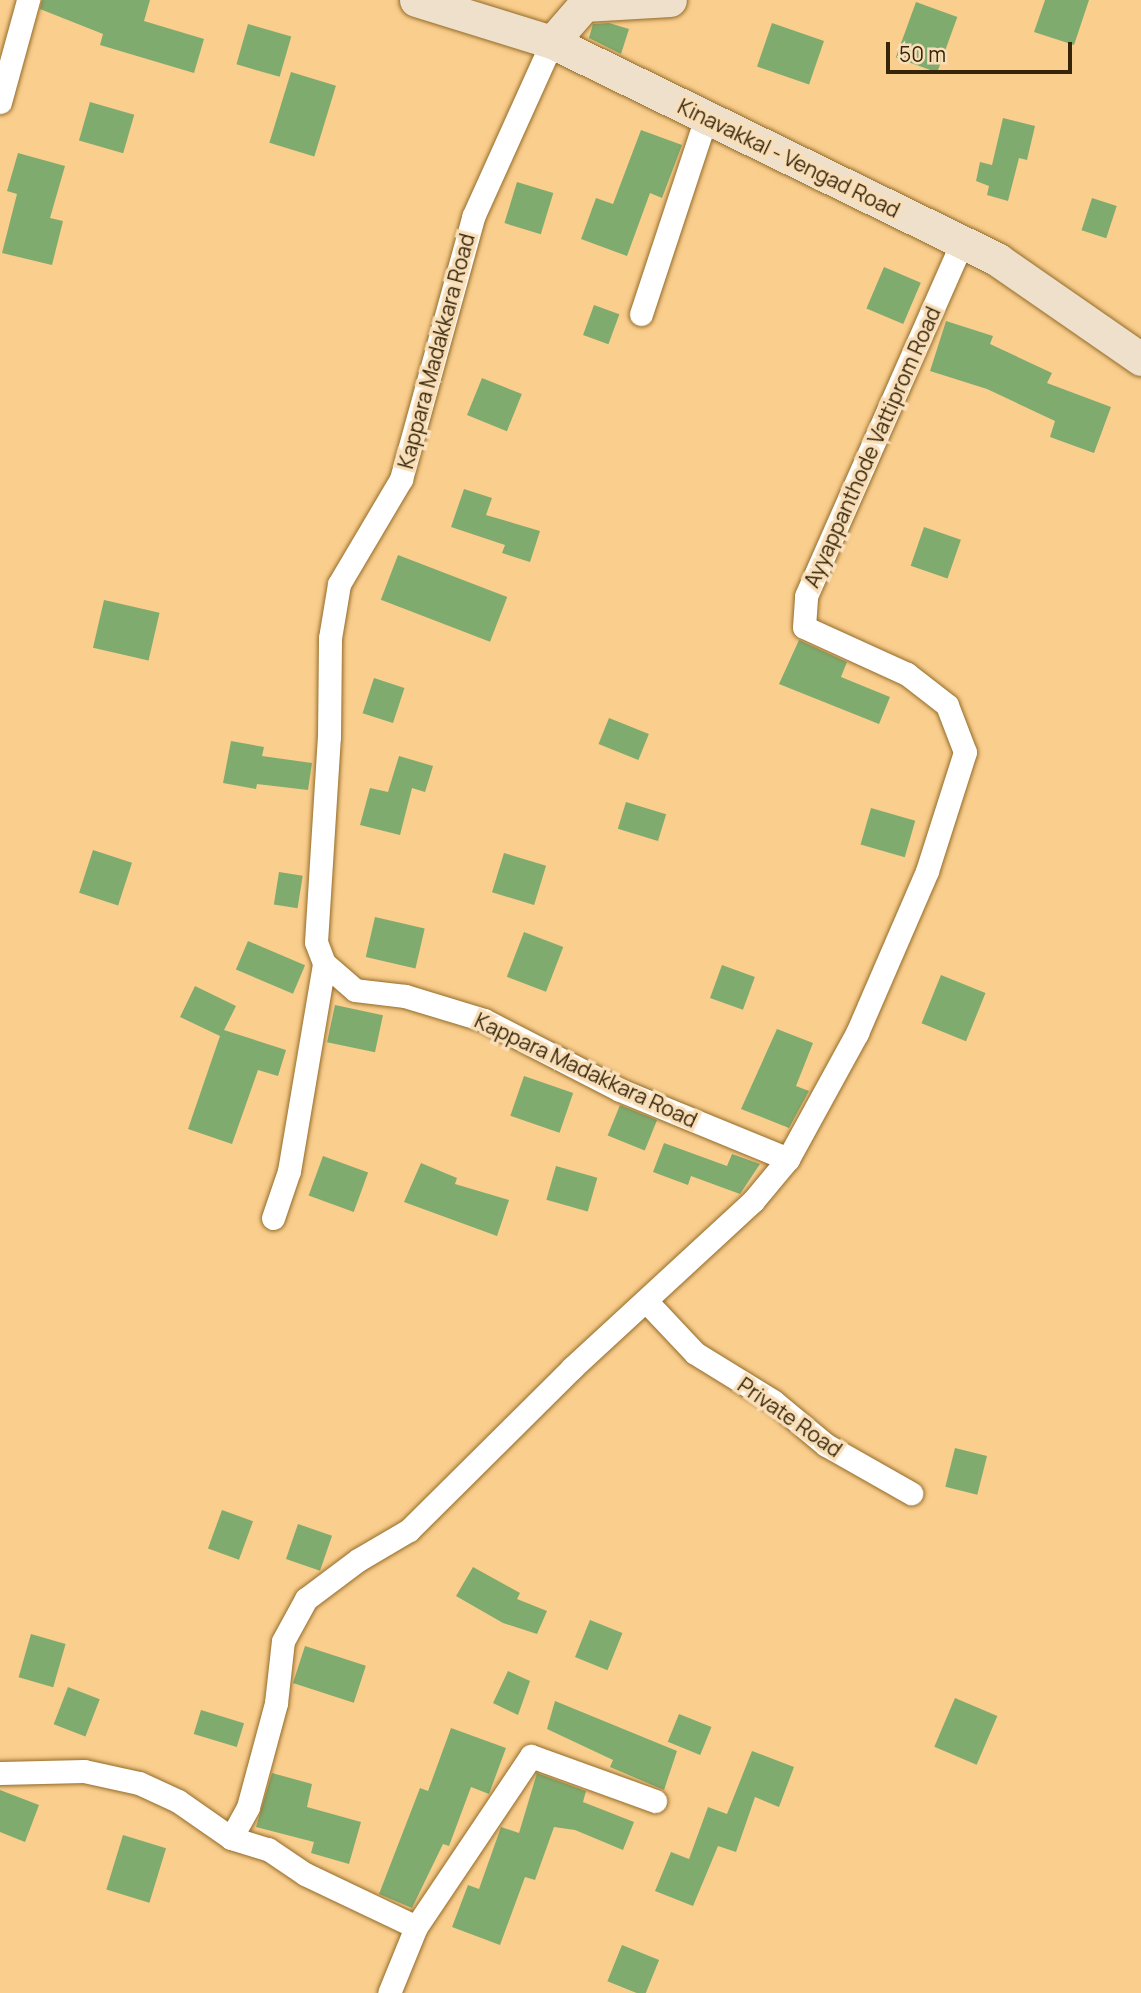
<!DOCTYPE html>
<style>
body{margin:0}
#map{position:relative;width:1141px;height:1993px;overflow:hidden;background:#face8d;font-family:Manrope,sans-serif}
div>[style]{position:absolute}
.building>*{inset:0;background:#80ab6f;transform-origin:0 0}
.roads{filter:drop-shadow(0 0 2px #936b29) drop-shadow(0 0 2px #936b29)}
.street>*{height:23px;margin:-11.5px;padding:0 11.5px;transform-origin:11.5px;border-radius:11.5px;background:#fff}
.secondary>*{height:33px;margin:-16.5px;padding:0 16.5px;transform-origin:16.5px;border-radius:16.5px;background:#eee0cb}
span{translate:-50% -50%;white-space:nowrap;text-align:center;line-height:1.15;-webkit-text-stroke:7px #f9dfb9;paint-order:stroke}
.street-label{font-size:21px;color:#362509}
.scale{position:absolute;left:886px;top:42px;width:186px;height:32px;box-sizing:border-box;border:4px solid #362509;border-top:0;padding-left:9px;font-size:21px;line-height:24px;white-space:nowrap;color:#362509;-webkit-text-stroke:5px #f9dfb9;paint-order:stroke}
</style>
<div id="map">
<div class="building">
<div style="clip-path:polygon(42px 0,150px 0,144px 21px,204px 39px,194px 73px,100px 45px,103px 34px,40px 9px)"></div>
<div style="clip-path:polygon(1045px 0,1089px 0,1074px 45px,1034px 32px)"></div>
<div style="left:916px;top:2px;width:44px;height:59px;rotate:20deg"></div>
<div style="clip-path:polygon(609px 23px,629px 29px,621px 54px,589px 38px,593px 24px)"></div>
<div style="left:772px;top:23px;width:55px;height:46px;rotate:19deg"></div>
<div style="left:248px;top:24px;width:45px;height:42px;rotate:16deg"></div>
<div style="left:291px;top:72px;width:47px;height:74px;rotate:17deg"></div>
<div style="left:90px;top:102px;width:46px;height:40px;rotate:16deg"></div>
<div style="clip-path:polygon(1003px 118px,1035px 126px,1027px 160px,1019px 158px,1008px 201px,987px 195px,989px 186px,976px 181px,980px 162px,992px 165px)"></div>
<div style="clip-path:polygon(641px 130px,682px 145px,662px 198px,650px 193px,627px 256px,581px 239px,596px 198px,613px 204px)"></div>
<div style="clip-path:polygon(18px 153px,65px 166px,50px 218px,63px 221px,52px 265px,2px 253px,17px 194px,7px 191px)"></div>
<div style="left:517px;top:182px;width:38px;height:43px;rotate:17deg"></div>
<div style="left:1092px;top:198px;width:26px;height:34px;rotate:18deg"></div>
<div style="left:884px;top:267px;width:40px;height:45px;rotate:23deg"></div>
<div style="left:594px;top:305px;width:27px;height:32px;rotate:20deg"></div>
<div style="clip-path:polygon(946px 321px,993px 336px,990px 344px,1052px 373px,1047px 383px,1111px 407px,1094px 453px,1050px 437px,1055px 421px,987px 389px,930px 371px)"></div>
<div style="left:482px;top:378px;width:43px;height:40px;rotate:22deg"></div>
<div style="clip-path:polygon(464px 489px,492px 498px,486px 515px,540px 531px,530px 562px,502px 553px,505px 545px,451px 527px)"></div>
<div style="left:924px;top:527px;width:39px;height:41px;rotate:19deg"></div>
<div style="left:398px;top:555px;width:117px;height:48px;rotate:21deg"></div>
<div style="left:104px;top:600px;width:57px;height:49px;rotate:13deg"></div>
<div style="clip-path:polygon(799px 640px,847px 662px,841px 677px,890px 697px,879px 724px,779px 684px)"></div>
<div style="left:374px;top:678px;width:32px;height:37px;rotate:18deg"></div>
<div style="left:609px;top:718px;width:43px;height:28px;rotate:22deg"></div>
<div style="clip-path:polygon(231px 741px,264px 747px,262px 756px,312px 763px,308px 790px,257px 784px,256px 789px,223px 783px)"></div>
<div style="clip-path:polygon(399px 756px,433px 766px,425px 792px,412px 788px,400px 835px,360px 825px,370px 788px,388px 792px)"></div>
<div style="left:626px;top:802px;width:42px;height:28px;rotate:17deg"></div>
<div style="left:871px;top:808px;width:46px;height:38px;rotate:16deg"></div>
<div style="left:93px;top:850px;width:41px;height:45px;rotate:18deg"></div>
<div style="left:504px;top:853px;width:44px;height:41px;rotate:17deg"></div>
<div style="left:279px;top:872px;width:24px;height:33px;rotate:9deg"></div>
<div style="left:375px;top:917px;width:51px;height:41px;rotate:13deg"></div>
<div style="left:524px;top:932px;width:42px;height:48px;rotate:21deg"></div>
<div style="left:248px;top:941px;width:62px;height:31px;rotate:23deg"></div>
<div style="left:722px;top:965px;width:35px;height:35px;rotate:20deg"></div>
<div style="left:941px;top:975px;width:48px;height:52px;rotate:22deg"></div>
<div style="clip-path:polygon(195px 986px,236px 1006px,224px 1030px,286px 1050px,278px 1076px,258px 1070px,232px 1144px,188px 1129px,220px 1036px,180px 1017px)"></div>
<div style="left:335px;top:1005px;width:49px;height:38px;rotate:12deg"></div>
<div style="clip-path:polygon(777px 1029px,813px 1043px,796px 1086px,809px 1091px,789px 1128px,741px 1109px)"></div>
<div style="left:524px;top:1076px;width:52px;height:42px;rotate:19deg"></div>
<div style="left:620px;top:1105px;width:40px;height:33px;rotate:22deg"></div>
<div style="clip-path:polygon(664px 1143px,727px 1166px,732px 1154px,760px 1164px,740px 1194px,691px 1176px,688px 1185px,653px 1172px)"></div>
<div style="left:323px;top:1156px;width:48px;height:42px;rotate:20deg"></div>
<div style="clip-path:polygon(421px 1163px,457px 1178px,455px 1184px,509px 1200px,497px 1236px,404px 1202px)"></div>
<div style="left:556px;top:1166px;width:43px;height:35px;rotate:16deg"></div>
<div style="left:955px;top:1448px;width:33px;height:40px;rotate:14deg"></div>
<div style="left:222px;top:1510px;width:33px;height:41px;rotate:20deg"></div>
<div style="left:298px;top:1524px;width:36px;height:37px;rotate:19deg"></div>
<div style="clip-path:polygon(473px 1567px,520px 1593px,517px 1599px,547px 1611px,537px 1634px,503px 1623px,456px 1596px)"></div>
<div style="left:590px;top:1620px;width:35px;height:40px;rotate:22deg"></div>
<div style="left:31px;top:1634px;width:36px;height:45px;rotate:16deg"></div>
<div style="left:305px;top:1646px;width:64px;height:39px;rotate:18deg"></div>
<div style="clip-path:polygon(508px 1671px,530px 1681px,518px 1715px,493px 1703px)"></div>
<div style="left:68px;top:1687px;width:34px;height:40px;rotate:21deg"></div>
<div style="left:955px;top:1698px;width:46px;height:53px;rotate:23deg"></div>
<div style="clip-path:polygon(555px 1701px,677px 1751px,664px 1790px,610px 1767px,613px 1760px,547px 1729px)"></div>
<div style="left:201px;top:1710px;width:45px;height:25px;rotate:17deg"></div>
<div style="left:679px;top:1714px;width:35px;height:30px;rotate:22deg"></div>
<div style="clip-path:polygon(451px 1728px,506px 1748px,489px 1794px,471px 1787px,449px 1846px,443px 1844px,412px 1908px,379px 1894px,420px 1788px,428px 1791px)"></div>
<div style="clip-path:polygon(752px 1751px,794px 1767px,779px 1807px,755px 1797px,736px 1852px,718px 1846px,693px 1906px,655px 1891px,671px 1852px,689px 1859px,708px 1807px,727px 1814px)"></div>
<div style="clip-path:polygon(272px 1773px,312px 1784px,307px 1807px,361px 1822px,349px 1864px,311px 1853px,314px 1842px,256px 1827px)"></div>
<div style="clip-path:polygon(537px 1773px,586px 1791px,583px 1802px,634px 1822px,623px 1850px,575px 1830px,554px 1827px,535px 1880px,525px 1877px,500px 1945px,452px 1927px,468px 1885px,479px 1889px,501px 1827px,519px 1833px)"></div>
<div style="clip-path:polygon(0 1790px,39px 1805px,25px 1842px,0 1832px)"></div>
<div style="left:123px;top:1835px;width:45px;height:57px;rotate:17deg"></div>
<div style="left:622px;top:1945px;width:40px;height:39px;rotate:22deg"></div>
</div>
<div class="roads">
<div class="street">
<div style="left:0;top:102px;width:106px;rotate:-74.6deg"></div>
<div style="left:641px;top:314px;width:206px;rotate:-71.7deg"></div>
<div style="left:788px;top:1159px;width:144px;rotate:-61.3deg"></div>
<div style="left:857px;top:1033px;width:176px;rotate:-66.6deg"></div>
<div style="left:927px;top:871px;width:125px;rotate:-72.3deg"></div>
<div style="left:965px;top:752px;width:50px;rotate:-111deg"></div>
<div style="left:947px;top:705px;width:51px;rotate:-142.2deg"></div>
<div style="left:907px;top:674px;width:113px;rotate:-155.5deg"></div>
<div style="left:804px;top:627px;width:31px;rotate:-86deg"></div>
<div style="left:806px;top:596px;width:386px;rotate:-66.2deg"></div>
<div style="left:273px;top:1218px;width:50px;rotate:-71.2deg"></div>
<div style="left:289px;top:1171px;width:211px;rotate:-80.4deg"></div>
<div style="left:646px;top:1301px;width:71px;rotate:46.7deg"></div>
<div style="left:695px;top:1353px;width:92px;rotate:31.6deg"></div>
<div style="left:773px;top:1401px;width:69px;rotate:39.7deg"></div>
<div style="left:826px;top:1445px;width:98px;rotate:29.5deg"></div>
<div style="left:0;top:1773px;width:84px;rotate:-1.4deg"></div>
<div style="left:84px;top:1771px;width:56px;rotate:12.3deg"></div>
<div style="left:139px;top:1783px;width:43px;rotate:24.8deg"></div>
<div style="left:178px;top:1801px;width:65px;rotate:34.9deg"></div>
<div style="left:231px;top:1838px;width:39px;rotate:17deg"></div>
<div style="left:268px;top:1849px;width:45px;rotate:34deg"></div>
<div style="left:305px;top:1874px;width:123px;rotate:25.5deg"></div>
<div style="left:416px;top:1927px;width:71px;rotate:112.2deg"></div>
<div style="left:231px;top:1838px;width:35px;rotate:-61deg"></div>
<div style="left:248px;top:1807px;width:108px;rotate:-74.9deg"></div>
<div style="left:276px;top:1703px;width:62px;rotate:-83.6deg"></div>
<div style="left:283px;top:1641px;width:48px;rotate:-61.3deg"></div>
<div style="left:306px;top:1599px;width:65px;rotate:-36.9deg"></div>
<div style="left:358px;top:1560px;width:59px;rotate:-30.5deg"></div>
<div style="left:409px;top:1530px;width:230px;rotate:-44.8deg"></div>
<div style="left:572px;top:1368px;width:246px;rotate:-42.7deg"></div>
<div style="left:753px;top:1201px;width:55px;rotate:-50.2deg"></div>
<div style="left:788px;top:1159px;width:182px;rotate:-157.7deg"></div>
<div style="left:620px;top:1090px;width:153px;rotate:-152.8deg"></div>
<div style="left:484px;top:1020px;width:83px;rotate:-163.1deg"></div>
<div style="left:405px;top:996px;width:50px;rotate:-173.2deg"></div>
<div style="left:355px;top:990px;width:41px;rotate:-138.9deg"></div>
<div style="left:324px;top:963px;width:22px;rotate:-111deg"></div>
<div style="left:316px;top:942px;width:205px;rotate:-86.4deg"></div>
<div style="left:329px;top:737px;width:99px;rotate:-89.4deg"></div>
<div style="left:330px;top:638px;width:55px;rotate:-80.5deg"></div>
<div style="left:339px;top:584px;width:122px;rotate:-59.4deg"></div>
<div style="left:401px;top:479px;width:272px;rotate:-74.6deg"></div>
<div style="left:473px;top:217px;width:192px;rotate:-65.7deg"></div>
<div style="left:416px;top:1927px;width:206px;rotate:-56.1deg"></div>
<div style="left:531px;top:1756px;width:132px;rotate:19.9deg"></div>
</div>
<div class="secondary">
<div style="left:416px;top:0;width:142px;rotate:17.2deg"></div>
<div style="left:552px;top:42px;width:496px;rotate:26deg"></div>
<div style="left:998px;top:260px;width:174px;rotate:34.7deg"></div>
<div style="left:552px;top:42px;width:49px;rotate:-49.1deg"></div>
<div style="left:584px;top:5px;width:86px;rotate:-3.3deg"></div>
</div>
</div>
<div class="street-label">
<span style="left:789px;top:158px;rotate:26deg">Kinavakkal - Vengad Road</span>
<span style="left:436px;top:351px;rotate:-75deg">Kappara Madakkara Road</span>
<span style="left:872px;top:447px;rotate:-66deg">Ayyappanthode Vattiprom Road</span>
<span style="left:586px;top:1070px;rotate:25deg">Kappara Madakkara Road</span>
<span style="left:790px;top:1417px;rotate:35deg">Private Road</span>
</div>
<div class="scale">50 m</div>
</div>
